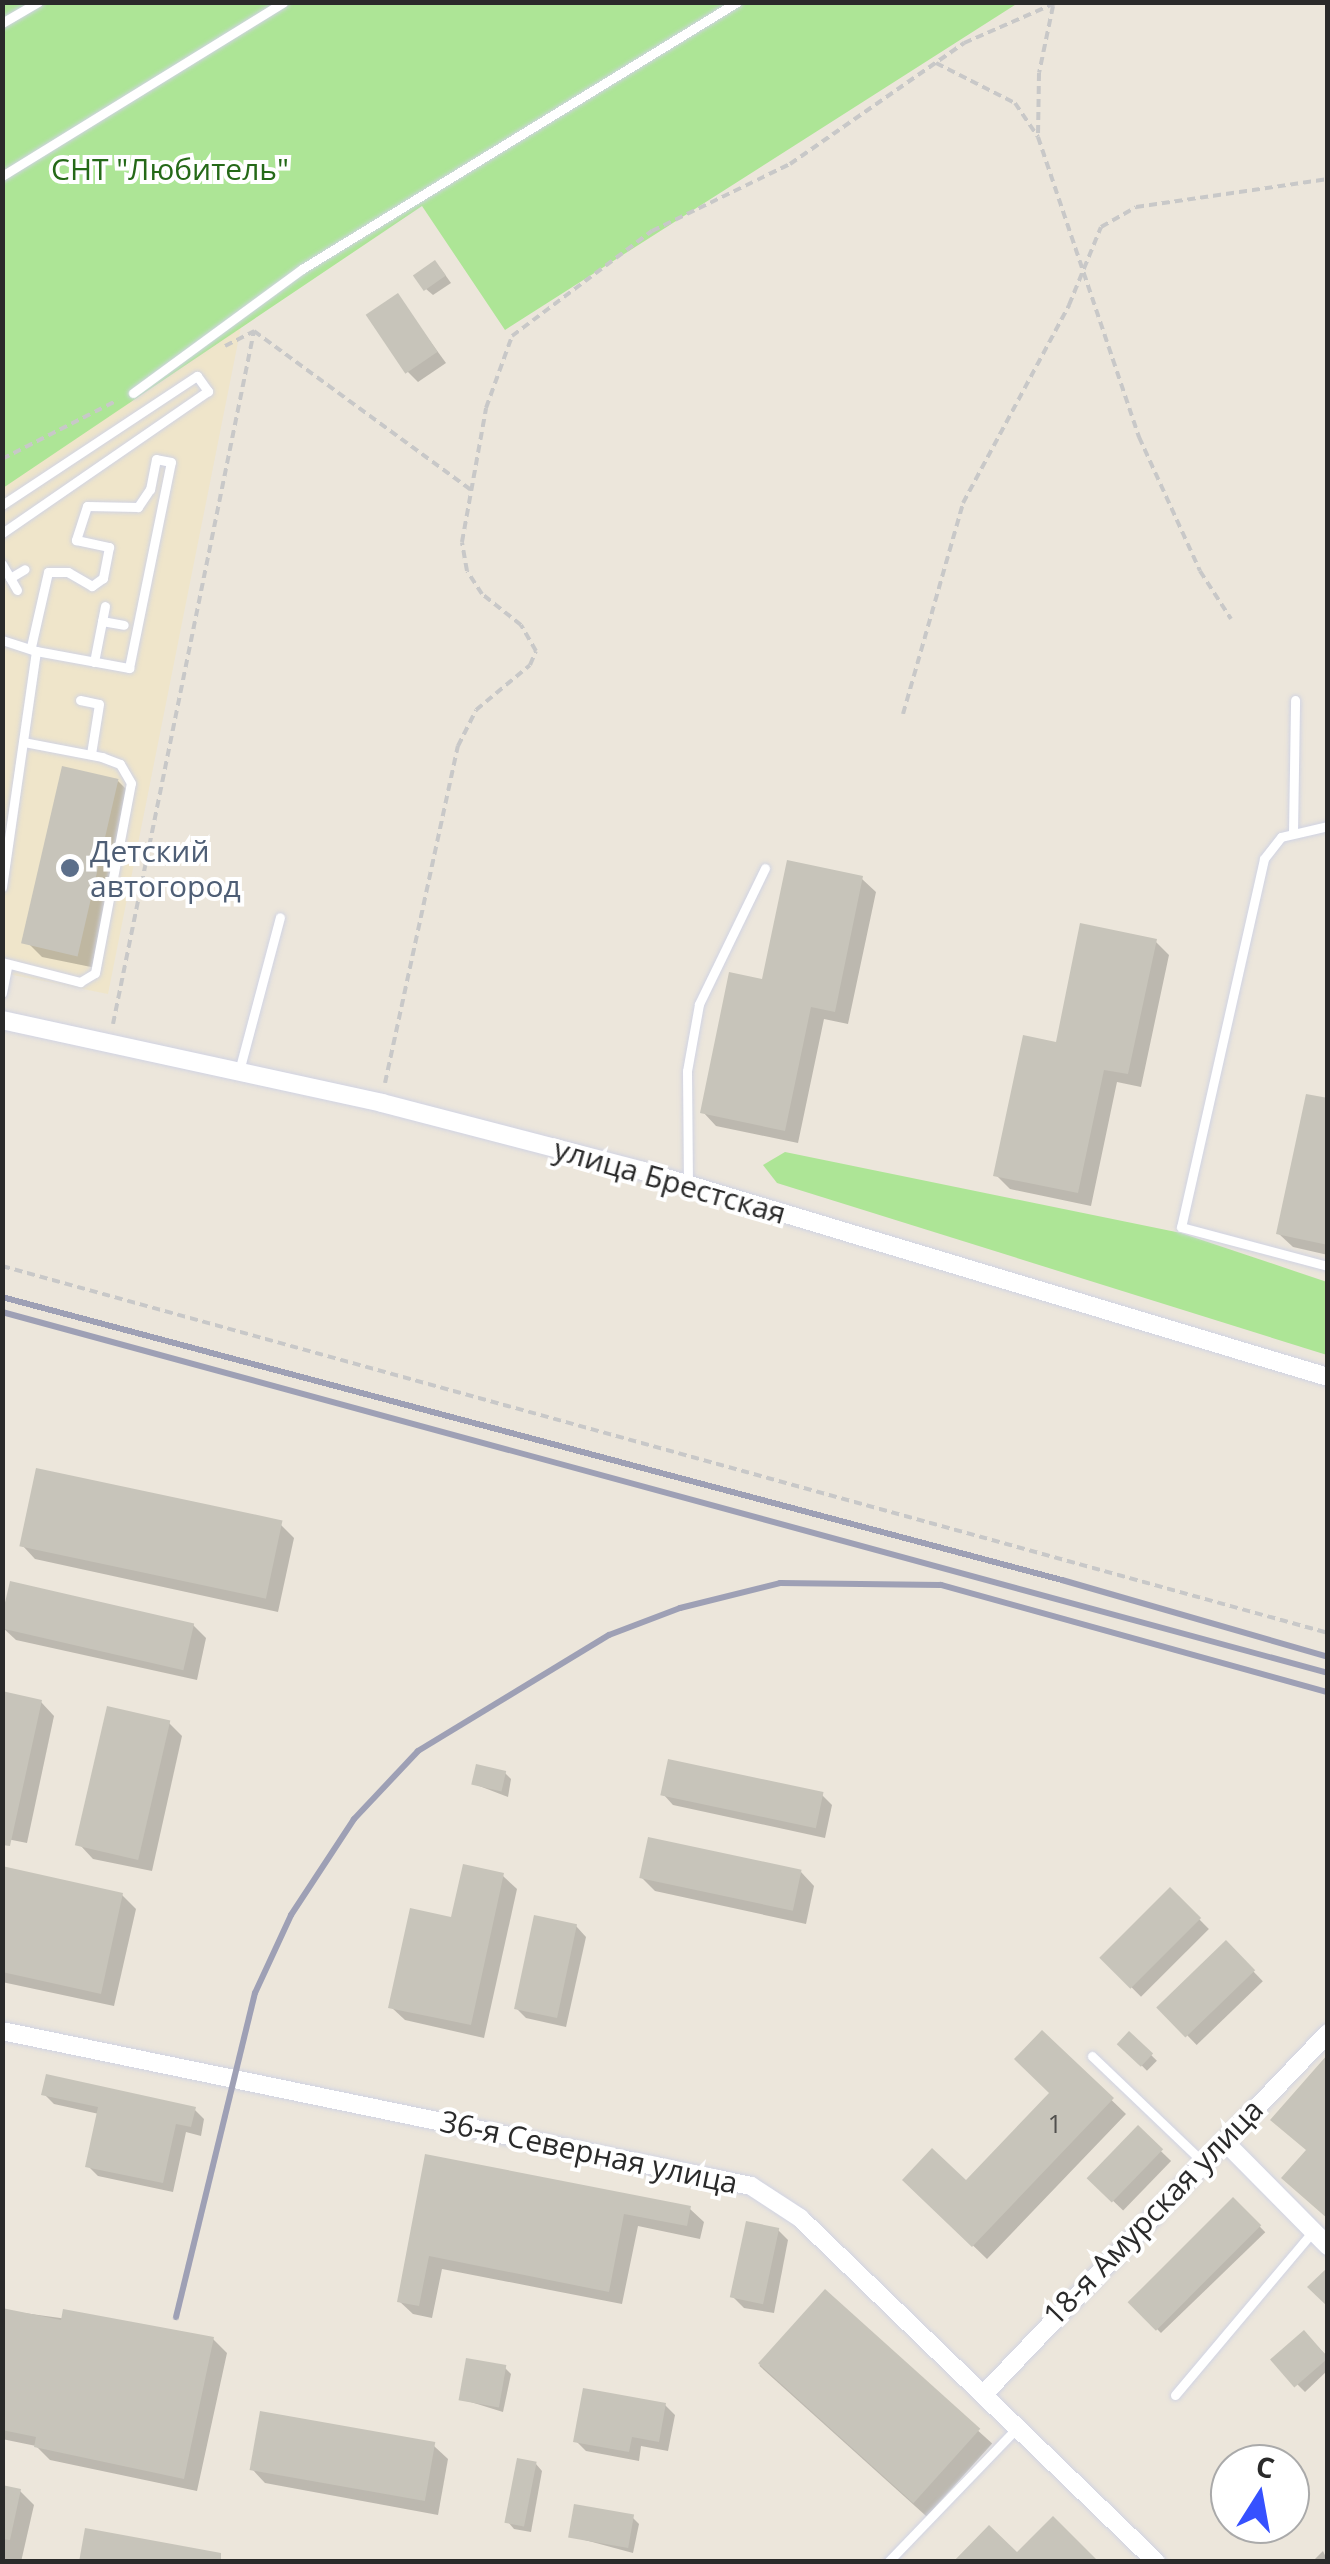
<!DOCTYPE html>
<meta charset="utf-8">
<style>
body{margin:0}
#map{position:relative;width:1330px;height:2564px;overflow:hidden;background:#ece6db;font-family:"Open Sans",sans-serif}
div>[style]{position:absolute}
.education>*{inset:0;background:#efe5ca}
.green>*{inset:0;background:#ade596}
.shadow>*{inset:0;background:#0003;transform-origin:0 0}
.building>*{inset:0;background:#c7c4ba;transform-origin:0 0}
.path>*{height:4px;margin-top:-2px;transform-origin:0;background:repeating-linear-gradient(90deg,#c8c8c8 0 8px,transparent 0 13px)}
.roads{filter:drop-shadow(0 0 2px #d0d3e3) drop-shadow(0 0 2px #d0d3e3)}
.service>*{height:9px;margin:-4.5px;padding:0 4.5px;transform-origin:4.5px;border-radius:4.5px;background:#fff}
.minor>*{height:18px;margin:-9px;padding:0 9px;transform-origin:9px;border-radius:9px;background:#fff}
.rail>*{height:6px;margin:-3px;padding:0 3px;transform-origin:3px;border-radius:3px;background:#9ea0b5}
.dots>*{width:28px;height:28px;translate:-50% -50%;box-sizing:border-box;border:5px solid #fff;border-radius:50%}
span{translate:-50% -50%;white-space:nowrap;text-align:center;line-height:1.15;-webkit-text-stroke:8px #fff;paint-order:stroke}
.number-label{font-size:25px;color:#51504e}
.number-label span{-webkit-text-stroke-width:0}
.park-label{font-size:30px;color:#256918}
.service-label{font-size:30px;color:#4e5e75}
.left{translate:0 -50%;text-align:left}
.street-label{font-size:30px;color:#2a2a2a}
.frame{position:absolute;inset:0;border:5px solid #2a2a2a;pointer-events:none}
.north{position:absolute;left:1210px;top:2444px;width:100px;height:100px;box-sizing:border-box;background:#fff;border:2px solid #aaa;border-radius:50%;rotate:11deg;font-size:28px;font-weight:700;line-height:40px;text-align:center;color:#2a2a2a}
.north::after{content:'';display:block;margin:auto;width:35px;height:45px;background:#3651ff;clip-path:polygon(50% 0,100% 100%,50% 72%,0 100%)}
</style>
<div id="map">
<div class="education">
<div style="clip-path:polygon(242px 322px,108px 994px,3px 973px,2px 488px)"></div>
</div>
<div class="green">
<div style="clip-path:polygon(3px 3px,1018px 3px,505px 330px,422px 206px,3px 488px)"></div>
<div style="clip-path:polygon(785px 1152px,1181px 1233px,1327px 1282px,1327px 1355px,777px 1183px,763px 1165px)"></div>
</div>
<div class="shadow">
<div style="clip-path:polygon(441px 269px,451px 283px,433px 295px,426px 289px)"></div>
<div style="clip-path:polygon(397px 296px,446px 363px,418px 382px,408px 372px)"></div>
<div style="clip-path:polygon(118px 781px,132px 795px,96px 968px,42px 957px,28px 943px)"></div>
<div style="clip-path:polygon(862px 879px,876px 892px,848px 1024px,824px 1019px,798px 1143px,716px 1126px,703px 1112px,764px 982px)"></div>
<div style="clip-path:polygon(1155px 941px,1169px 955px,1141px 1087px,1117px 1082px,1091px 1206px,1010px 1189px,996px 1175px,1058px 1045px)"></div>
<div style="clip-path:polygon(1328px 1101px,1328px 1255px,1293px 1247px,1279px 1234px)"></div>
<div style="clip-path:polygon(280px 1524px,294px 1538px,278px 1612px,35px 1559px,22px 1545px)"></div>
<div style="clip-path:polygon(192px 1624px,206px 1638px,197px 1680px,16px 1640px,2px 1627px)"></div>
<div style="clip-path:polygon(41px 1702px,54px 1716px,27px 1843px,2px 1838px)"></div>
<div style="clip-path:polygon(168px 1722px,182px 1736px,152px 1871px,93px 1859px,80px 1845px)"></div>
<div style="clip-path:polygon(505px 1773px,511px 1779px,508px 1797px,474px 1784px)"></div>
<div style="clip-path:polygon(663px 1794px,822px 1795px,832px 1805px,825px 1838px,673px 1805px)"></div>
<div style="clip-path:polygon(2px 1869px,122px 1895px,136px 1909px,114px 2006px,2px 1982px)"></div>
<div style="clip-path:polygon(801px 1872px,814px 1886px,806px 1924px,655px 1891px,642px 1878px)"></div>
<div style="clip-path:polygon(503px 1876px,517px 1889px,484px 2038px,405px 2020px,391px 2007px,453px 1920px)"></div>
<div style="left:1170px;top:1890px;width:55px;height:96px;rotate:45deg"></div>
<div style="clip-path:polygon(576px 1926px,586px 1937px,566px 2027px,526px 2018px,516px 2008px)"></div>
<div style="left:1226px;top:1943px;width:53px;height:92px;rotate:46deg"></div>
<div style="clip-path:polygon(1042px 2033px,1126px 2114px,987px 2259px,905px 2180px,967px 2184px,1052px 2093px)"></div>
<div style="left:1130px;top:2034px;width:38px;height:14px;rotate:45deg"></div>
<div style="clip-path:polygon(44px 2094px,194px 2109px,204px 2119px,201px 2136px,186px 2132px,173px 2192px,98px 2176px,88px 2166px,99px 2114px,54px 2104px)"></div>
<div style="left:1138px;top:2129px;width:46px;height:69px;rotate:44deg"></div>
<div style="clip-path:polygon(427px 2157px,690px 2209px,704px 2222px,700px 2239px,638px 2226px,622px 2304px,442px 2269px,432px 2318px,413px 2314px,399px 2301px)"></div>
<div style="left:1234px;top:2200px;width:45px;height:145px;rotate:46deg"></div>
<div style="clip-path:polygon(778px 2230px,788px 2240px,774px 2313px,744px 2308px,734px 2298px)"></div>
<div style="left:825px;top:2293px;width:225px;height:98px;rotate:42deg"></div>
<div style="clip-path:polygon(2px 2310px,213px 2339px,227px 2353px,197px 2491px,50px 2460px,36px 2446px,2px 2439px)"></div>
<div style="clip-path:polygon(1304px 2333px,1328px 2357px,1328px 2370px,1305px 2392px,1275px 2362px)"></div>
<div style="clip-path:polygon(504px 2367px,511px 2374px,503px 2412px,461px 2399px)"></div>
<div style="clip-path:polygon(665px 2405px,675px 2415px,668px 2451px,641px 2446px,639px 2461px,586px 2451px,576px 2441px)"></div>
<div style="clip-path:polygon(434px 2446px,448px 2459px,438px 2515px,265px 2483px,252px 2469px)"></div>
<div style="clip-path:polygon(536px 2464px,542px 2471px,531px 2532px,514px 2529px,508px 2522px)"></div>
<div style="clip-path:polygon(2px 2487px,20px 2491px,34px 2505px,21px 2562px,2px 2562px)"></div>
<div style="clip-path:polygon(633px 2518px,639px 2524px,633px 2553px,570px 2536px)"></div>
<div style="clip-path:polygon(1323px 2551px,1328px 2562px,1312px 2562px)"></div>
</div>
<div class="building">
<div style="left:435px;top:260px;width:19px;height:27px;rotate:55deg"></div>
<div style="left:398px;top:293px;width:71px;height:39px;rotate:56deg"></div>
<div style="left:62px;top:766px;width:58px;height:182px;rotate:13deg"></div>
<div style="clip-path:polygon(787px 860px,863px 876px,835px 1012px,811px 1007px,785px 1131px,700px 1113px,729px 972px,762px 979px)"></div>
<div style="clip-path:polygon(1080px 923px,1157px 939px,1128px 1074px,1104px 1070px,1078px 1193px,993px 1176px,1023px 1035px,1056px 1042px)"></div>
<div style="clip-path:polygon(1306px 1094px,1328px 1098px,1328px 1245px,1276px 1234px)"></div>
<div style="left:36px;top:1468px;width:252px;height:80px;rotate:12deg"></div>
<div style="left:10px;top:1581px;width:189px;height:48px;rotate:13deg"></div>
<div style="clip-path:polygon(2px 1691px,42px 1700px,10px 1846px,2px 1845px)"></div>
<div style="left:107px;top:1706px;width:65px;height:143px;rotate:13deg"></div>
<div style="left:668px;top:1759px;width:159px;height:37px;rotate:12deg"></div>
<div style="left:476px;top:1764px;width:31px;height:21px;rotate:13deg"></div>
<div style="left:648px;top:1837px;width:157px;height:42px;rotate:12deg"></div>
<div style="clip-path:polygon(463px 1864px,504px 1873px,471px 2025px,388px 2008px,410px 1908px,451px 1917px)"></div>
<div style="clip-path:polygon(2px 1866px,123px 1893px,101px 1994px,2px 1972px)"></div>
<div style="left:1170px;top:1887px;width:44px;height:100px;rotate:45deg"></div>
<div style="left:534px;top:1915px;width:44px;height:96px;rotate:12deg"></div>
<div style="left:1226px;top:1940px;width:42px;height:97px;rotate:46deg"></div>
<div style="clip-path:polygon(1042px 2030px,1114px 2098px,972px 2247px,902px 2180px,932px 2148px,966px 2180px,1049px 2093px,1014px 2059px)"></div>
<div style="left:1129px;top:2031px;width:33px;height:18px;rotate:43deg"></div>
<div style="clip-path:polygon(1328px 2054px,1328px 2219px,1281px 2178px,1306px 2150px,1270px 2120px)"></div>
<div style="clip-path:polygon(46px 2074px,196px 2107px,191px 2127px,176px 2124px,163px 2183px,85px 2167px,98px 2107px,41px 2095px)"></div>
<div style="left:1138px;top:2125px;width:35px;height:74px;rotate:44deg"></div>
<div style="clip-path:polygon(425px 2154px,691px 2206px,687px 2226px,624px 2214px,609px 2292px,429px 2256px,419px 2306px,397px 2302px)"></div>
<div style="left:1233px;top:2197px;width:40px;height:149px;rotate:45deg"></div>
<div style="left:746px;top:2221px;width:34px;height:78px;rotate:12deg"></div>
<div style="clip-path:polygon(1328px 2267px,1328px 2307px,1307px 2287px)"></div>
<div style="left:825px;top:2289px;width:209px;height:100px;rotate:42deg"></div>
<div style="clip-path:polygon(2px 2308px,61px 2320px,63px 2309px,214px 2337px,184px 2479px,34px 2447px,36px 2437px,2px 2430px)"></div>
<div style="left:1304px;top:2330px;width:37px;height:45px;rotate:49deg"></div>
<div style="left:466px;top:2358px;width:41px;height:43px;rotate:10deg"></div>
<div style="clip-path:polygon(583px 2388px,666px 2403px,659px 2442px,632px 2437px,629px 2452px,573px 2442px)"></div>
<div style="left:260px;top:2411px;width:178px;height:60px;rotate:10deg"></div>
<div style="left:517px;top:2458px;width:20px;height:66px;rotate:11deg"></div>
<div style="clip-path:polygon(2px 2485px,21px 2489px,10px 2540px,2px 2539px)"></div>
<div style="left:574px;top:2504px;width:61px;height:34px;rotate:10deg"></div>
<div style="clip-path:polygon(1053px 2516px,1099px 2562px,953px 2562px,989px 2525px,1017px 2552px)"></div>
<div style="clip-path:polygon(85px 2528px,221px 2553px,221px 2562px,79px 2562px)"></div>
</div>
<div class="path">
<div style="left:1053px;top:6px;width:68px;rotate:101.8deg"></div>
<div style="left:1039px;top:73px;width:64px;rotate:90.9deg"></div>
<div style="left:1038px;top:137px;width:317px;rotate:71.4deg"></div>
<div style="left:1139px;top:437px;width:147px;rotate:65.5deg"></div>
<div style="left:1200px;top:571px;width:57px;rotate:57.1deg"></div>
<div style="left:936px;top:63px;width:89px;rotate:26.9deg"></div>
<div style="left:1015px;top:103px;width:41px;rotate:55.9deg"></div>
<div style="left:225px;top:346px;width:33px;rotate:-27deg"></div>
<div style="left:254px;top:331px;width:268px;rotate:36.2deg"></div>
<div style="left:2px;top:459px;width:130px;rotate:-27deg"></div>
<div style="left:903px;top:714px;width:219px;rotate:-74.1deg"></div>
<div style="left:963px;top:503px;width:225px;rotate:-61.8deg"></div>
<div style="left:1069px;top:305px;width:84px;rotate:-67.7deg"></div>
<div style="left:1101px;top:227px;width:40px;rotate:-29.7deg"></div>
<div style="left:1136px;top:207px;width:194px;rotate:-8.3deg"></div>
<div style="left:113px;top:1024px;width:707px;rotate:-78.5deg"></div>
<div style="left:385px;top:1083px;width:345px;rotate:-77.8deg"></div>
<div style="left:458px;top:746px;width:40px;rotate:-63.4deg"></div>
<div style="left:476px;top:710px;width:70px;rotate:-39.8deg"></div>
<div style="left:530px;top:665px;width:15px;rotate:-67deg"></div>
<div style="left:536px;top:651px;width:30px;rotate:-120deg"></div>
<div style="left:521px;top:625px;width:50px;rotate:-141.5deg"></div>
<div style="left:482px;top:594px;width:27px;rotate:-123deg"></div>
<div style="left:467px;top:571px;width:29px;rotate:-100deg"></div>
<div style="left:462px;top:542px;width:136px;rotate:-79.8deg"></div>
<div style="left:486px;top:408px;width:77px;rotate:-70.1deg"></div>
<div style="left:512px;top:336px;width:175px;rotate:-36.9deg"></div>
<div style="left:652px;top:231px;width:153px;rotate:-25.9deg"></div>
<div style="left:790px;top:164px;width:212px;rotate:-34.8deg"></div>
<div style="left:964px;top:43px;width:103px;rotate:-23.6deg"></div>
<div style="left:2px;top:1266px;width:1376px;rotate:15.47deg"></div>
</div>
<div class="roads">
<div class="service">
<div style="left:2px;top:23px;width:42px;rotate:-30.3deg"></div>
<div style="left:2px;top:176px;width:331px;rotate:-31.7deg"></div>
<div style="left:133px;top:393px;width:210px;rotate:-36.3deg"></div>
<div style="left:302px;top:269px;width:510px;rotate:-31.54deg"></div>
<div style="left:2px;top:505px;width:234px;rotate:-33.5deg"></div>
<div style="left:197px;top:376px;width:19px;rotate:54deg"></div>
<div style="left:208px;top:391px;width:250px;rotate:145.4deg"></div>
<div style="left:2px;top:564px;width:30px;rotate:60deg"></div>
<div style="left:10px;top:578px;width:17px;rotate:-31deg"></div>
<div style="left:102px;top:621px;width:22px;rotate:10deg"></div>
<div style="left:2px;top:640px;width:36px;rotate:18deg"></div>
<div style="left:36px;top:651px;width:95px;rotate:10.4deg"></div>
<div style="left:129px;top:668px;width:210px;rotate:-78.5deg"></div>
<div style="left:171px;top:462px;width:15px;rotate:-169deg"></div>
<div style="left:156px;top:459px;width:31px;rotate:101deg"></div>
<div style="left:150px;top:489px;width:22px;rotate:124deg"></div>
<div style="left:138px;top:507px;width:51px;rotate:-178.9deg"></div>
<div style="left:87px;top:506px;width:36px;rotate:108deg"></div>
<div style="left:76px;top:540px;width:34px;rotate:12deg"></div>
<div style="left:109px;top:547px;width:32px;rotate:101deg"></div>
<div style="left:103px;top:578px;width:14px;rotate:144deg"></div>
<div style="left:92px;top:586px;width:28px;rotate:-150deg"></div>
<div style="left:68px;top:572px;width:20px;rotate:180deg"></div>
<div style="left:48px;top:572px;width:77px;rotate:102.8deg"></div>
<div style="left:94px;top:662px;width:57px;rotate:-78.9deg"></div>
<div style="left:80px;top:700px;width:19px;rotate:12deg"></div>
<div style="left:99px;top:704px;width:51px;rotate:99.1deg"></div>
<div style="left:1328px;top:826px;width:48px;rotate:166.8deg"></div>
<div style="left:1281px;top:837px;width:28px;rotate:128deg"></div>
<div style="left:1264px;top:859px;width:377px;rotate:102.7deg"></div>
<div style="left:1181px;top:1227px;width:152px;rotate:14.9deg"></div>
<div style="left:1293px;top:833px;width:133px;rotate:-89.1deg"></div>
<div style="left:2px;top:887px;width:238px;rotate:-81.8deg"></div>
<div style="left:2px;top:962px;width:81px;rotate:14.4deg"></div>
<div style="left:80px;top:982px;width:17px;rotate:-31deg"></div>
<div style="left:95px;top:973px;width:193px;rotate:-79.3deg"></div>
<div style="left:131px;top:783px;width:22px;rotate:-120deg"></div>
<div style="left:120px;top:764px;width:19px;rotate:-159deg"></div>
<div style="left:102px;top:757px;width:80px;rotate:-169.2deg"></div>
<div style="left:2px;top:993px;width:26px;rotate:-79deg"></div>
<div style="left:239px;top:1071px;width:159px;rotate:-75.1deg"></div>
<div style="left:688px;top:1185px;width:114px;rotate:-90.5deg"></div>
<div style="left:687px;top:1071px;width:68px;rotate:-79.8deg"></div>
<div style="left:699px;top:1004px;width:151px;rotate:-64.1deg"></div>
<div style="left:1092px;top:2056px;width:151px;rotate:43.7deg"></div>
<div style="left:1175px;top:2395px;width:214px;rotate:-49.9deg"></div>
<div style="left:888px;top:2562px;width:186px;rotate:-46.1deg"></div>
</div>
<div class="minor">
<div style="left:2px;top:1020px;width:389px;rotate:12.3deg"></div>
<div style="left:382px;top:1103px;width:270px;rotate:14.6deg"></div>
<div style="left:643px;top:1171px;width:715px;rotate:16.74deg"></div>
<div style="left:2px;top:2031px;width:765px;rotate:11.69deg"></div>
<div style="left:751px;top:2186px;width:59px;rotate:33.1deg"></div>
<div style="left:800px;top:2218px;width:495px;rotate:44deg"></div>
<div style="left:1224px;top:2141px;width:148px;rotate:45.3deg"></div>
<div style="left:983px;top:2395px;width:500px;rotate:-46.38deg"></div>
</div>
</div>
<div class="rail">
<div style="left:2px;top:1297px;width:1097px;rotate:14.95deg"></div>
<div style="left:1062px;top:1580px;width:277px;rotate:16.1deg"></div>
<div style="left:2px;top:1312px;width:1374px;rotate:15.23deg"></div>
<div style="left:176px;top:2317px;width:333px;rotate:-76.3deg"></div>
<div style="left:255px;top:1993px;width:86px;rotate:-65.2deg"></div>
<div style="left:291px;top:1915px;width:115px;rotate:-56.7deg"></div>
<div style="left:354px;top:1819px;width:93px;rotate:-46.7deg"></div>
<div style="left:418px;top:1751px;width:223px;rotate:-31.3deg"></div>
<div style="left:609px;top:1635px;width:76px;rotate:-20.8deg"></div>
<div style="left:680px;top:1608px;width:103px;rotate:-14deg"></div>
<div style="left:780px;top:1583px;width:161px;rotate:0.7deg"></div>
<div style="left:941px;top:1585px;width:402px;rotate:15.5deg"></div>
</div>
<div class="dots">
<div style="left:70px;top:868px;background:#5c6f8a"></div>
</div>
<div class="number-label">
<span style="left:1055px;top:2123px">1</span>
</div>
<div class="park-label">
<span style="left:170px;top:169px">СНТ "Любитель"</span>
</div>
<div class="service-label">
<span class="left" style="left:90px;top:868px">Детский<br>автогород</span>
</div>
<div class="street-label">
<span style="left:670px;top:1181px;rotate:16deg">улица Брестская</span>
<span style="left:589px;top:2152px;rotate:12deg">36-я Северная улица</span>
<span style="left:1153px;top:2212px;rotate:-46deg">18-я Амурская улица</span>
</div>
<div class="frame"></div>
<div class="north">С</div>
</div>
